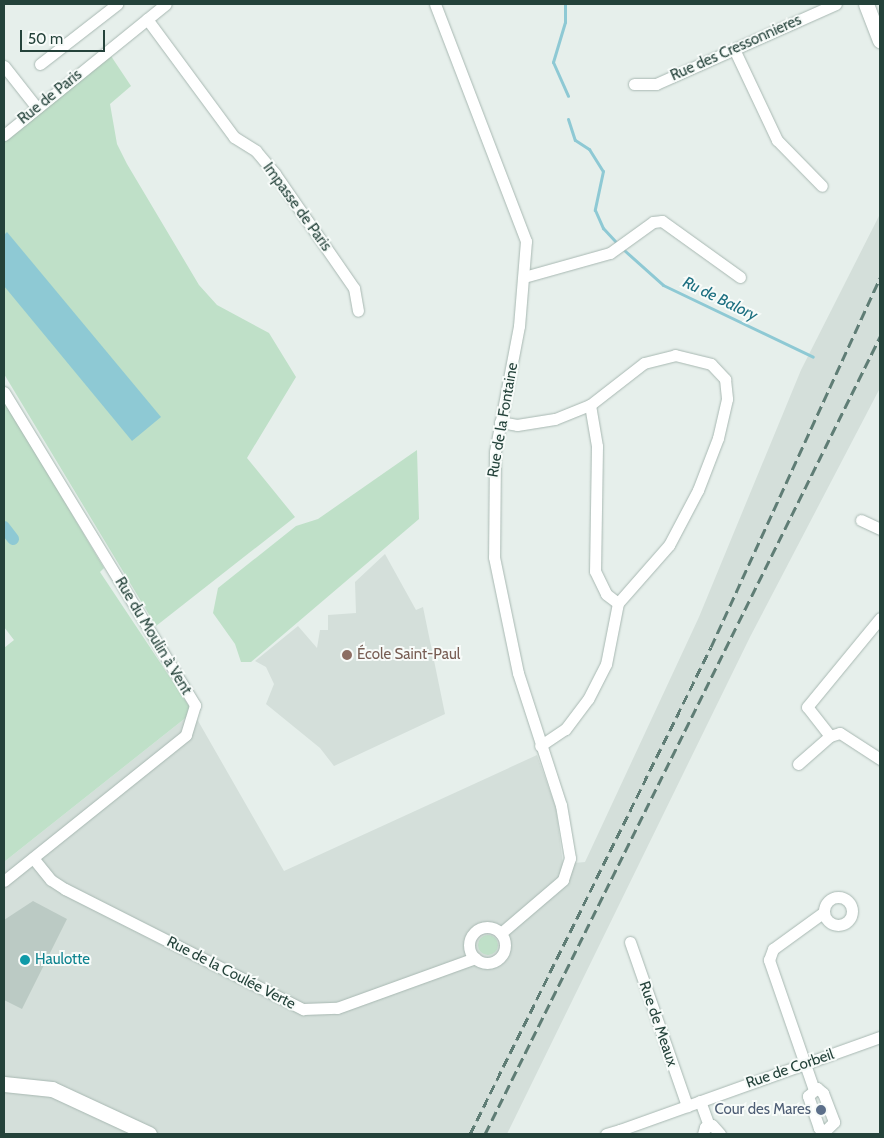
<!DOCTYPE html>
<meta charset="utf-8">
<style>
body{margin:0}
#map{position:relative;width:884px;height:1138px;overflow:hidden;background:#e6efeb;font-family:Cabin,sans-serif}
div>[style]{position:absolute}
.built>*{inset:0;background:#d4dfda}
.green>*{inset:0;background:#bfe0c8}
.round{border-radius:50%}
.water>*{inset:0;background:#8ec9d4}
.stream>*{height:3px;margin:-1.5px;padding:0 1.5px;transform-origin:1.5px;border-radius:1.5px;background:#8ec9d4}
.canal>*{height:12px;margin:-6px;padding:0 6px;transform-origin:6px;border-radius:6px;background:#8ec9d4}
.building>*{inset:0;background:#bbcac4}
.roads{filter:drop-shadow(0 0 1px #a8b8b2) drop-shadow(0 0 1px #a8b8b2)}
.street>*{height:11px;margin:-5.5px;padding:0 5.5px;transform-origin:5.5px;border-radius:5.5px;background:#fff}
.street>.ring{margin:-5.5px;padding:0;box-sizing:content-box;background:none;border:11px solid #fff;border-radius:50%}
.secondary>*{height:15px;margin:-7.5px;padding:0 7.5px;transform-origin:7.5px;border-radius:7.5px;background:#fff}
.rail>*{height:3px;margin-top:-1.5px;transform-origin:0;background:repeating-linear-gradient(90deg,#5f7d75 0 10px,transparent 0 15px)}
.dots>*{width:14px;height:14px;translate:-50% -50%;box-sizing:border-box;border:2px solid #f7fbf9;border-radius:50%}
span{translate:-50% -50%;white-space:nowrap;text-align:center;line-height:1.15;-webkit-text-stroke:4px #f7fbf9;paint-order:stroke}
.street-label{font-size:15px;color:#24423a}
.education-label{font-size:15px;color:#785e54}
.left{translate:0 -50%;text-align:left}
.culture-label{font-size:15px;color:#0d838f}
.service-label{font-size:15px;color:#4e5e75}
.right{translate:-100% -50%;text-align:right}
.water-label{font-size:16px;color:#1c6f80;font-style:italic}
.frame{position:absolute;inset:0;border:5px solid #24423a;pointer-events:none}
.scale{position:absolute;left:20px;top:30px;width:85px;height:22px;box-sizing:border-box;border:2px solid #24423a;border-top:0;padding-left:6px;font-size:15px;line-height:18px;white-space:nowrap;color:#24423a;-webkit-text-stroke:4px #f7fbf9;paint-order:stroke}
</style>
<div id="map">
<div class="built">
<div style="clip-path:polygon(880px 214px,880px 388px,750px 637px,507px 1134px,4px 1134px,4px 862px,193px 712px,284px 871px,537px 755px,556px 808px,563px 864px,585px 862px,699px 617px,801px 370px)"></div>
<div style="clip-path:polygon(385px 554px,416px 610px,423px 607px,445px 714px,334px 766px,320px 748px,266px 704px,274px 684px,266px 667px,255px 661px,298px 626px,317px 648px,320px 630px,328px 630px,328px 615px,356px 613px,355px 582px)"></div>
</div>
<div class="green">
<div style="clip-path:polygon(111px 56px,131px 86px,110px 104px,117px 144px,127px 164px,199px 285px,217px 305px,269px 333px,296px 377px,247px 458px,295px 517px,156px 626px,4px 374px,4px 141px)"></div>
<div style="clip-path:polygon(4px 400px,104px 568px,100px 572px,193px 712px,4px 862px,4px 648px,14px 640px,4px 627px)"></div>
<div style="clip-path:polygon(417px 450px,419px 519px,251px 662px,241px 662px,235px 644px,213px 613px,218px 588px,296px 526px,318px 519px)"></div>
<div class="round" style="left:478px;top:935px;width:20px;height:20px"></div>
</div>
<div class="water">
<div style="clip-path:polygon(7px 232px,161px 417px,132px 441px,4px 286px,4px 235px)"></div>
</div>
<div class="stream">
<div style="left:565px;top:4px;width:18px;rotate:90deg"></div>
<div style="left:565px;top:22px;width:42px;rotate:106.7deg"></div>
<div style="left:553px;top:62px;width:37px;rotate:66deg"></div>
<div style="left:568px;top:119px;width:22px;rotate:72deg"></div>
<div style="left:575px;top:140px;width:17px;rotate:33deg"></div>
<div style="left:589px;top:149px;width:26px;rotate:58deg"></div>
<div style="left:603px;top:171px;width:40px;rotate:102deg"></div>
<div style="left:595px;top:210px;width:20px;rotate:66deg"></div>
<div style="left:603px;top:228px;width:18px;rotate:47deg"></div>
<div style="left:624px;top:250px;width:52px;rotate:41.9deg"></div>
<div style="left:663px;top:285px;width:166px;rotate:25.6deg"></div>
</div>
<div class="canal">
<div style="left:4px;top:527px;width:15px;rotate:53deg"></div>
</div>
<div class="building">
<div style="clip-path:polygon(33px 901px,67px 919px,22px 1009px,4px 1000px,4px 920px)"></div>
</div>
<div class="roads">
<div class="street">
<div style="left:435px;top:4px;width:254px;rotate:69deg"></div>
<div style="left:526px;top:241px;width:85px;rotate:94.7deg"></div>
<div style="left:519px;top:326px;width:128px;rotate:100.8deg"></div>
<div style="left:495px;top:452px;width:105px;rotate:90.5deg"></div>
<div style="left:494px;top:557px;width:118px;rotate:78.3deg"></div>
<div style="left:518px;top:673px;width:139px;rotate:72deg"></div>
<div style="left:561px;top:805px;width:54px;rotate:80.4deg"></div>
<div style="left:570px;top:858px;width:23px;rotate:108deg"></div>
<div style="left:563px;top:880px;width:82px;rotate:139.5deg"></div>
<div style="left:147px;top:19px;width:147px;rotate:53.6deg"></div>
<div style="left:234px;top:137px;width:26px;rotate:32deg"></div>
<div style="left:256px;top:151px;width:30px;rotate:50deg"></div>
<div style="left:275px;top:174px;width:139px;rotate:55.3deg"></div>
<div style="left:354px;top:288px;width:23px;rotate:80deg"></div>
<div style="left:734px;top:49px;width:101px;rotate:64.7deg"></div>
<div style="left:777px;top:140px;width:64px;rotate:45.6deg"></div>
<div style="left:40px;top:64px;width:98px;rotate:-37.9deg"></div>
<div style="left:4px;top:66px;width:53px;rotate:51.8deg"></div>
<div style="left:634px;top:84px;width:22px"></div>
<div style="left:656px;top:84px;width:197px;rotate:-24deg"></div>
<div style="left:4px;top:135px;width:208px;rotate:-39deg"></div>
<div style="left:524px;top:277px;width:89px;rotate:-15.6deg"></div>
<div style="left:610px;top:253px;width:53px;rotate:-35.8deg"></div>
<div style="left:653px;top:222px;width:9px;rotate:-6deg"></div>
<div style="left:662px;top:221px;width:96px;rotate:35.7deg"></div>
<div style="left:4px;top:392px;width:367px;rotate:58.6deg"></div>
<div style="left:195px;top:705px;width:31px;rotate:107deg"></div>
<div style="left:186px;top:735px;width:233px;rotate:141.3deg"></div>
<div style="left:590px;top:405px;width:42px;rotate:80.3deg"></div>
<div style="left:597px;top:446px;width:125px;rotate:90.9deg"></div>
<div style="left:595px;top:571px;width:25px;rotate:64deg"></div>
<div style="left:606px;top:594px;width:15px;rotate:37deg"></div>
<div style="left:500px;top:422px;width:17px;rotate:10deg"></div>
<div style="left:517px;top:425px;width:38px;rotate:-9deg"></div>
<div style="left:555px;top:419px;width:38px;rotate:-22deg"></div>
<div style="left:590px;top:405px;width:68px;rotate:-37.9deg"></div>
<div style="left:644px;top:363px;width:32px;rotate:-14deg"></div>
<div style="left:675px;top:355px;width:37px;rotate:14deg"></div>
<div style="left:711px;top:364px;width:21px;rotate:47deg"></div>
<div style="left:725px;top:379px;width:20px;rotate:84deg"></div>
<div style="left:727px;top:399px;width:40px;rotate:103deg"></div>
<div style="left:718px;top:438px;width:56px;rotate:111deg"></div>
<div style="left:698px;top:490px;width:62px;rotate:117.8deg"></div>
<div style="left:669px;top:545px;width:77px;rotate:131.3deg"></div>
<div style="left:618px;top:603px;width:62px;rotate:101.1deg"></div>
<div style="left:606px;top:664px;width:39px;rotate:117deg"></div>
<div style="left:588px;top:699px;width:38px;rotate:127deg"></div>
<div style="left:565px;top:729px;width:30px;rotate:146deg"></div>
<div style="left:861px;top:520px;width:21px;rotate:25deg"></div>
<div style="left:830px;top:736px;width:37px;rotate:-128deg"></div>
<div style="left:807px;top:707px;width:115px;rotate:-50.6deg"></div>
<div style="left:798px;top:764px;width:43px;rotate:-41.2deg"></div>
<div style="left:830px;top:736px;width:10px;rotate:-17deg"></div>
<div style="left:840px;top:733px;width:48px;rotate:33deg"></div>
<div style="left:33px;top:858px;width:28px;rotate:51deg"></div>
<div style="left:51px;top:880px;width:17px;rotate:33deg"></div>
<div style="left:65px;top:889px;width:267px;rotate:26.8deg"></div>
<div style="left:303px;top:1009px;width:34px;rotate:-2deg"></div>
<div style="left:337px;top:1008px;width:147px;rotate:-19.9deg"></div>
<div class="ring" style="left:824px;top:897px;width:17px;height:17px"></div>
<div class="ring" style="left:469px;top:927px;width:25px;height:25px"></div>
<div style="left:630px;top:942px;width:174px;rotate:70.8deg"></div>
<div style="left:817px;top:1088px;width:8px;rotate:40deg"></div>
<div style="left:823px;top:1093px;width:31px;rotate:69deg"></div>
<div style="left:834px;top:1122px;width:13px;rotate:135deg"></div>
<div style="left:825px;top:1131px;width:7px;rotate:-153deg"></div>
<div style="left:819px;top:1128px;width:34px;rotate:-109deg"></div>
<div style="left:808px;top:1096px;width:12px;rotate:-42deg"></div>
<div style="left:814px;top:1090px;width:138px;rotate:-109.1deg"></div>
<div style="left:769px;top:960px;width:12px;rotate:-70deg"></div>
<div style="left:773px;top:949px;width:63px;rotate:-36deg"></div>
<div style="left:700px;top:1101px;width:27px;rotate:70deg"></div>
<div style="left:606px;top:1134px;width:15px;rotate:-16deg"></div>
<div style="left:621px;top:1134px;width:4px;rotate:-104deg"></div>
<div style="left:620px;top:1130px;width:276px;rotate:-19.7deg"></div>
<div style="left:703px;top:1134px;width:7px;rotate:-74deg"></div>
<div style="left:705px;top:1127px;width:7px;rotate:-16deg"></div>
<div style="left:712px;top:1125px;width:12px;rotate:48deg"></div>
</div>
<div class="secondary">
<div style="left:866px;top:4px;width:39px;rotate:69deg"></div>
<div style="left:4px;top:1084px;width:48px;rotate:5.9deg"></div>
<div style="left:52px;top:1089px;width:107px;rotate:24.9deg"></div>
</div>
</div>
<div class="rail">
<div style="left:470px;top:1134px;width:543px;rotate:-63.67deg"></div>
<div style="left:711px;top:647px;width:406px;rotate:-65.4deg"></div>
<div style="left:485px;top:1134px;width:890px;rotate:-63.64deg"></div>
</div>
<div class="dots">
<div style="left:347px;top:655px;background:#8d6e63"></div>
<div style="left:25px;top:960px;background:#0f9aa8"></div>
<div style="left:821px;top:1110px;background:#5c6f8a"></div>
</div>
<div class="street-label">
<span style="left:736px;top:48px;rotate:-24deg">Rue des Cressonnieres</span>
<span style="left:50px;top:97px;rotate:-39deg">Rue de Paris</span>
<span style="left:297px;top:207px;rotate:54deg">Impasse de Paris</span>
<span style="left:503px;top:420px;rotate:-80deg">Rue de la Fontaine</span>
<span style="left:153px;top:636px;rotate:59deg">Rue du Moulin à Vent</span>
<span style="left:231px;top:973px;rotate:27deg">Rue de la Coulée Verte</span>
<span style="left:658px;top:1024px;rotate:71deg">Rue de Meaux</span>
<span style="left:790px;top:1069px;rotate:-19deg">Rue de Corbeil</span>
</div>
<div class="education-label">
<span class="left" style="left:357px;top:655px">École Saint-Paul</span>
</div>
<div class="culture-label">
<span class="left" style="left:35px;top:960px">Haulotte</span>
</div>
<div class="service-label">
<span class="right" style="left:811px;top:1110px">Cour des Mares</span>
</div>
<div class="water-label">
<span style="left:720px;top:299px;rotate:26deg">Ru de Balory</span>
</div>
<div class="frame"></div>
<div class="scale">50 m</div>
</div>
